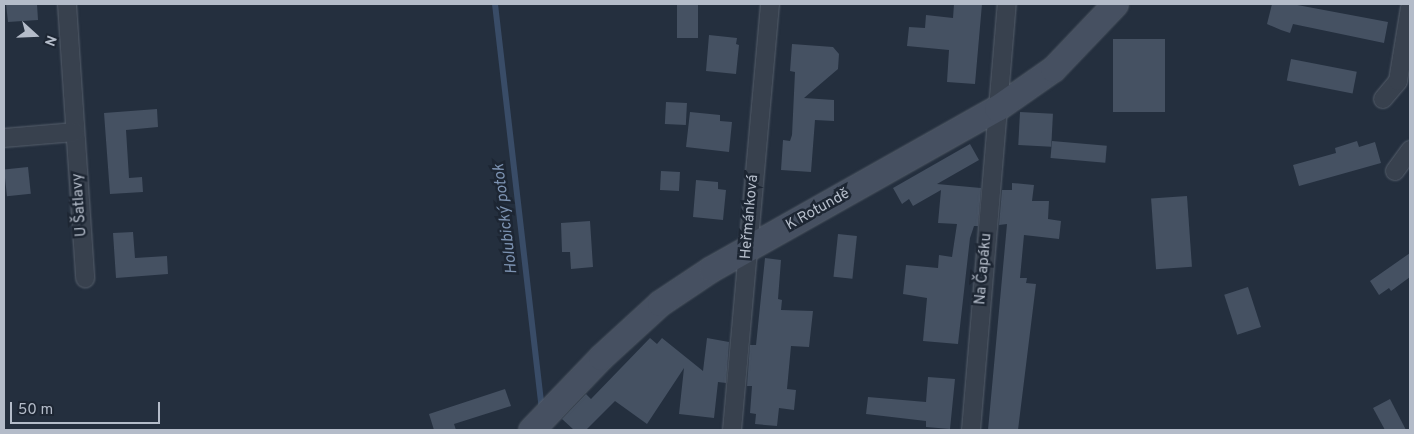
<!DOCTYPE html>
<meta charset="utf-8">
<style>
body{margin:0}
#map{position:relative;width:1414px;height:434px;overflow:hidden;background:#242f3e;font-family:Overpass,sans-serif}
div>[style]{position:absolute}
.stream>*{height:6px;margin:-3px;padding:0 3px;transform-origin:3px;border-radius:3px;background:#394c67}
.building>*{inset:0;background:#455162;transform-origin:0 0}
.roads{filter:drop-shadow(0 0 1px #565f6c) drop-shadow(0 0 1px #565f6c)}
.street>*{height:18px;margin:-9px;padding:0 9px;transform-origin:9px;border-radius:9px;background:#38414e}
.secondary>*{height:25px;margin:-12.5px;padding:0 12.5px;transform-origin:12.5px;border-radius:12.5px;background:#465061}
span{translate:-50% -50%;white-space:nowrap;text-align:center;line-height:1.15;-webkit-text-stroke:5px #1d2633;paint-order:stroke}
.street-label{font-size:15px;color:#b4bcc9}
.water-label{font-size:16px;color:#7c92b1;font-style:italic}
.frame{position:absolute;inset:0;border:5px solid #b4bcc9;pointer-events:none}
.north{position:absolute;left:10px;top:10px;width:50px;height:50px;-webkit-text-stroke:4px #1d2633;paint-order:stroke;rotate:110deg;font-size:14px;font-weight:700;line-height:20px;text-align:center;color:#b4bcc9}
.north::after{content:'';display:block;margin:auto;width:18px;height:22px;background:#b4bcc9;clip-path:polygon(50% 0,100% 100%,50% 72%,0 100%)}
.scale{position:absolute;left:10px;top:402px;width:150px;height:22px;box-sizing:border-box;border:2px solid #b4bcc9;border-top:0;padding-left:6px;font-size:15px;line-height:18px;white-space:nowrap;color:#b4bcc9;-webkit-text-stroke:4px #1d2633;paint-order:stroke}
</style>
<div id="map">
<div class="stream">
<div style="left:495px;top:4px;width:409px;rotate:83.4deg"></div>
</div>
<div class="building">
<div style="clip-path:polygon(6px 4px,37px 4px,38px 20px,8px 22px)"></div>
<div style="left:677px;top:4px;width:21px;height:34px"></div>
<div style="clip-path:polygon(954px 4px,982px 4px,975px 84px,947px 82px,949px 50px,907px 46px,909px 27px,925px 28px,926px 15px,953px 18px)"></div>
<div style="clip-path:polygon(1272px 4px,1292px 4px,1388px 22px,1384px 43px,1293px 24px,1290px 33px,1281px 30px,1267px 24px)"></div>
<div style="clip-path:polygon(709px 35px,737px 38px,736px 44px,739px 45px,736px 74px,706px 71px)"></div>
<div style="left:1113px;top:39px;width:52px;height:73px"></div>
<div style="clip-path:polygon(792px 44px,833px 47px,839px 54px,838px 69px,804px 98px,834px 100px,834px 121px,815px 120px,811px 172px,781px 170px,783px 140px,790px 141px,792px 135px,795px 72px,790px 71px)"></div>
<div style="left:1291px;top:59px;width:67px;height:22px;rotate:11deg"></div>
<div style="left:666px;top:102px;width:21px;height:22px;rotate:3deg"></div>
<div style="clip-path:polygon(157px 109px,158px 127px,126px 130px,129px 178px,142px 177px,143px 192px,110px 194px,104px 113px)"></div>
<div style="clip-path:polygon(690px 112px,720px 115px,720px 121px,732px 122px,729px 152px,686px 147px)"></div>
<div style="left:1020px;top:112px;width:33px;height:33px;rotate:3deg"></div>
<div style="left:1052px;top:141px;width:55px;height:17px;rotate:5deg"></div>
<div style="clip-path:polygon(1357px 141px,1359px 147px,1375px 142px,1381px 163px,1299px 186px,1293px 165px,1336px 153px,1335px 148px)"></div>
<div style="clip-path:polygon(970px 144px,979px 160px,937px 184px,981px 188px,978px 226px,974px 226px,970px 238px,958px 344px,923px 341px,927px 298px,903px 294px,906px 265px,938px 268px,939px 255px,952px 257px,957px 224px,938px 223px,941px 190px,913px 206px,909px 199px,902px 204px,893px 188px)"></div>
<div style="left:28px;top:167px;width:27px;height:24px;rotate:84deg"></div>
<div style="left:661px;top:171px;width:19px;height:19px;rotate:3deg"></div>
<div style="clip-path:polygon(696px 180px,718px 182px,718px 189px,726px 190px,723px 220px,693px 217px)"></div>
<div style="clip-path:polygon(1012px 183px,1034px 185px,1032px 201px,1049px 201px,1048px 219px,1061px 221px,1059px 239px,1024px 235px,1020px 278px,1027px 278px,1026px 283px,1036px 284px,1018px 430px,988px 430px,1007px 224px,999px 225px,1002px 190px,1012px 190px)"></div>
<div style="left:1187px;top:196px;width:71px;height:36px;rotate:86deg"></div>
<div style="clip-path:polygon(590px 221px,593px 267px,571px 269px,570px 252px,562px 252px,561px 223px)"></div>
<div style="clip-path:polygon(133px 232px,135px 258px,167px 256px,168px 274px,116px 278px,113px 233px)"></div>
<div style="left:838px;top:234px;width:19px;height:43px;rotate:6deg"></div>
<div style="clip-path:polygon(1410px 253px,1410px 277px,1391px 291px,1389px 288px,1379px 295px,1370px 281px)"></div>
<div style="clip-path:polygon(765px 258px,781px 260px,778px 299px,782px 300px,781px 310px,813px 311px,809px 347px,791px 346px,787px 389px,796px 390px,794px 410px,779px 408px,777px 426px,755px 424px,756px 414px,750px 413px,752px 386px,747px 386px,750px 345px,756px 345px)"></div>
<div style="left:1248px;top:287px;width:42px;height:25px;rotate:72deg"></div>
<div style="clip-path:polygon(650px 338px,657px 344px,662px 338px,703px 371px,707px 338px,729px 342px,726px 383px,718px 382px,714px 418px,679px 414px,684px 368px,647px 424px,615px 401px,586px 430px,574px 430px,562px 419px,586px 394px,591px 399px)"></div>
<div style="clip-path:polygon(928px 377px,955px 379px,950px 429px,926px 427px,926px 421px,866px 414px,868px 397px,926px 402px)"></div>
<div style="clip-path:polygon(505px 389px,511px 406px,454px 424px,456px 430px,434px 430px,429px 414px)"></div>
<div style="clip-path:polygon(1390px 399px,1406px 430px,1385px 430px,1373px 408px)"></div>
</div>
<div class="roads">
<div class="street">
<div style="left:67px;top:4px;width:275px;rotate:86.2deg"></div>
<div style="left:1383px;top:99px;width:23px;rotate:-50deg"></div>
<div style="left:1398px;top:81px;width:74px;rotate:-80.7deg"></div>
<div style="left:4px;top:138px;width:71px;rotate:-4.8deg"></div>
<div style="left:1395px;top:171px;width:26px;rotate:-54deg"></div>
<div style="left:732px;top:430px;width:428px;rotate:-84.9deg"></div>
<div style="left:971px;top:430px;width:428px;rotate:-85.2deg"></div>
</div>
<div class="secondary">
<div style="left:531px;top:430px;width:101px;rotate:-46.2deg"></div>
<div style="left:601px;top:357px;width:80px;rotate:-42.5deg"></div>
<div style="left:660px;top:303px;width:61px;rotate:-33.7deg"></div>
<div style="left:711px;top:269px;width:328px;rotate:-29.4deg"></div>
<div style="left:997px;top:108px;width:68px;rotate:-34.9deg"></div>
<div style="left:1053px;top:69px;width:90px;rotate:-46.4deg"></div>
</div>
</div>
<div class="street-label">
<span style="left:80px;top:205px;rotate:-94deg">U Šatlavy</span>
<span style="left:818px;top:210px;rotate:-29deg">K Rotundě</span>
<span style="left:750px;top:217px;rotate:-85deg">Heřmánková</span>
<span style="left:984px;top:269px;rotate:-85deg">Na Čapáku</span>
</div>
<div class="water-label">
<span style="left:506px;top:219px;rotate:-97deg">Holubický potok</span>
</div>
<div class="frame"></div>
<div class="north">N</div>
<div class="scale">50 m</div>
</div>
